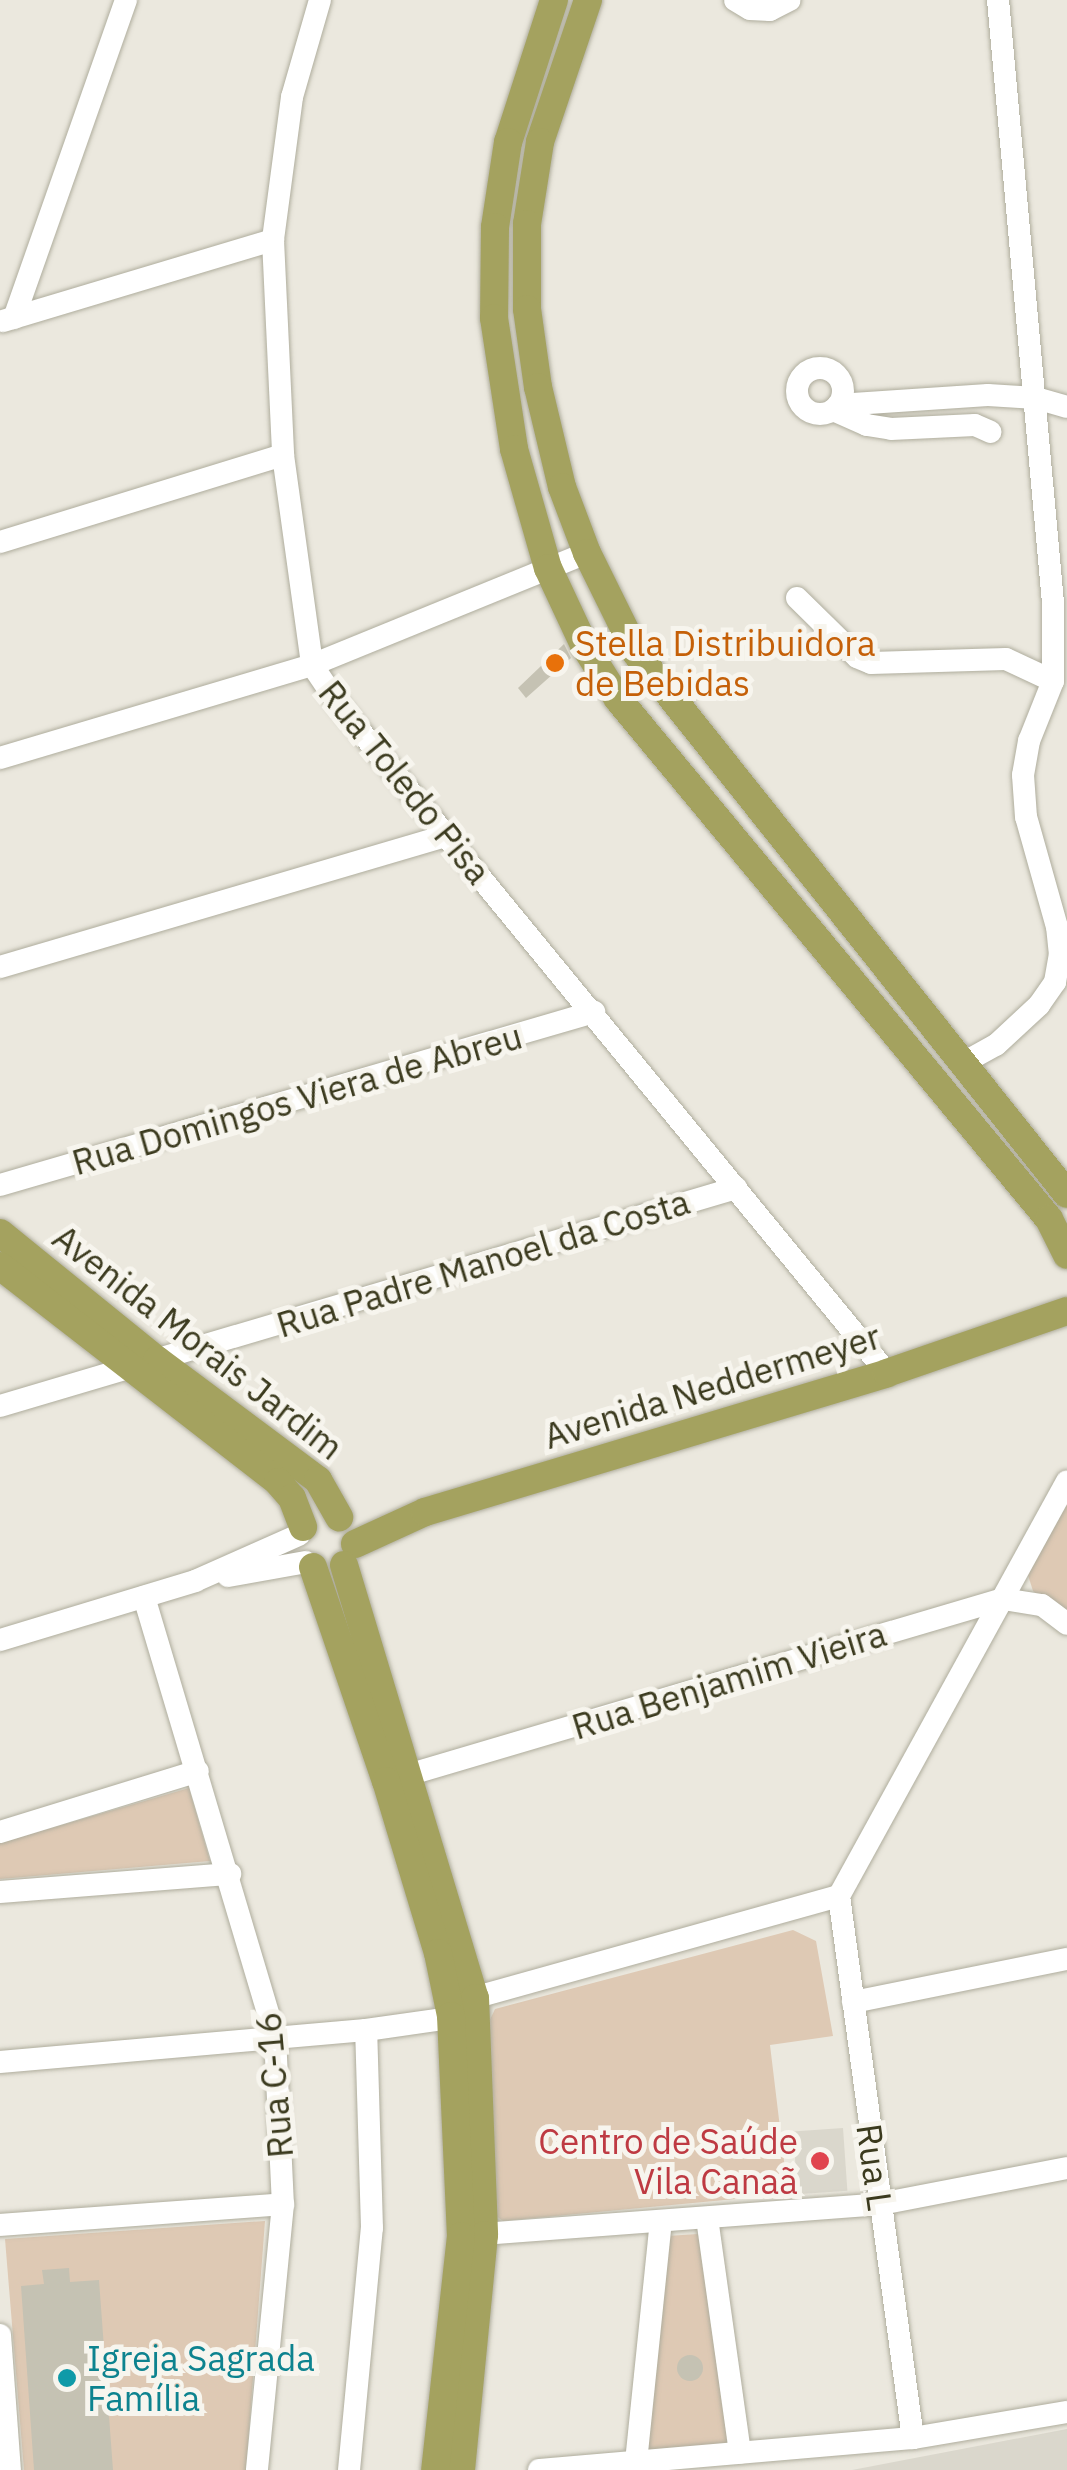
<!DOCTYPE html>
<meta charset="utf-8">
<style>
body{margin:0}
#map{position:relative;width:1067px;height:2470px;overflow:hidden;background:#ebe8de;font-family:"IBM Plex Sans",sans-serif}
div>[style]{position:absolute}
.built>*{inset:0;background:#dad7cc;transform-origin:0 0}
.green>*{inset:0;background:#dec9b4}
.building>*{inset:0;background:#c5c2b3}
.round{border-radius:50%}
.roads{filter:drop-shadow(0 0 2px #afad9d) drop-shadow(0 0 2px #afad9d)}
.minor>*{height:22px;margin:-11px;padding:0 11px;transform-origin:11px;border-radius:11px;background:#fff}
.minor>.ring{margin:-11px;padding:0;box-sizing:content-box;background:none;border:22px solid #fff;border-radius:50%}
.major>*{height:28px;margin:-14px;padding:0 14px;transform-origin:14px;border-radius:14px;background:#a4a25f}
.dots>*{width:28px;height:28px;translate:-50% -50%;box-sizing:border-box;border:5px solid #f7f5ee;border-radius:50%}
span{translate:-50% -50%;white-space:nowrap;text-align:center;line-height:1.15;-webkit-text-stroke:10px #f7f5ee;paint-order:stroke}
.food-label{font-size:35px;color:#c56008}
.left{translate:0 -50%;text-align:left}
.street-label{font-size:35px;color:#3b3a1e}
.health-label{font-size:35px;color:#be3a42}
.right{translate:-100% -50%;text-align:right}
.culture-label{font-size:35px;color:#0d838f}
</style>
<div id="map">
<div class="built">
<div style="left:843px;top:2128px;width:63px;height:50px;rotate:86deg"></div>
<div style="clip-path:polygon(1067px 2429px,1067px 2470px,852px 2470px)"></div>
</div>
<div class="green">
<div style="clip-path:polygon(1067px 1503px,1067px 1615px,1033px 1591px,1027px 1572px)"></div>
<div style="clip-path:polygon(189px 1788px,210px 1861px,0 1879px,0 1843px)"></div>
<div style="clip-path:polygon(793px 1930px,816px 1941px,833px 2036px,770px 2045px,788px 2194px,503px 2221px,492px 2213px,486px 2028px,495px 2009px)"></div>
<div style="clip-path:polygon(265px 2221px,246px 2470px,24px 2470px,5px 2239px)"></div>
<div style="clip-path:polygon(698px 2234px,729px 2445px,646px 2452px,667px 2236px)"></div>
</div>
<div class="building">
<div style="clip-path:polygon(564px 644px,571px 658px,526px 698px,518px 688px)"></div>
<div style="clip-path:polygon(69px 2268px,70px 2282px,99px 2280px,113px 2470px,34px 2470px,21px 2286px,44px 2284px,42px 2270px)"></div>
<div class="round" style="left:677px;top:2355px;width:26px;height:26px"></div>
</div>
<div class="roads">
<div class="minor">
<div style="left:320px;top:0;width:101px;rotate:106.1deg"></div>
<div style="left:292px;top:97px;width:144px;rotate:97.6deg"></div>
<div style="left:273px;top:240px;width:215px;rotate:87.3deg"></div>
<div style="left:283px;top:455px;width:212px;rotate:82.1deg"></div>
<div style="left:312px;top:665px;width:48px;rotate:56deg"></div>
<div style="left:339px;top:705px;width:864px;rotate:50.64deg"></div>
<div style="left:735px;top:0;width:17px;rotate:31deg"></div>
<div style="left:750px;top:9px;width:20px;rotate:3deg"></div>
<div style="left:770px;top:10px;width:22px;rotate:-27deg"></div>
<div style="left:14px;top:318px;width:337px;rotate:-70.6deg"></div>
<div style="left:3px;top:321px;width:282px;rotate:-16.7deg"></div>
<div class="ring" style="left:797px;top:368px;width:24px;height:24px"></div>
<div style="left:838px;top:405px;width:150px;rotate:-3.8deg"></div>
<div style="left:988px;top:395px;width:48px;rotate:3.6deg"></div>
<div style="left:1036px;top:398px;width:32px;rotate:16deg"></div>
<div style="left:833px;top:410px;width:37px;rotate:24deg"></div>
<div style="left:867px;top:425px;width:24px;rotate:9deg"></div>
<div style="left:891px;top:429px;width:84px;rotate:-2.7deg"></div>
<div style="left:975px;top:425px;width:17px;rotate:24deg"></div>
<div style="left:0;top:542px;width:296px;rotate:-17.1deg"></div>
<div style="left:797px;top:598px;width:84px;rotate:44.5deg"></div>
<div style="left:857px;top:657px;width:15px;rotate:23deg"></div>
<div style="left:871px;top:663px;width:135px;rotate:-1.7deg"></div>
<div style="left:1006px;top:659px;width:52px;rotate:25.1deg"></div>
<div style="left:0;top:758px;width:326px;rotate:-16.6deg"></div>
<div style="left:312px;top:665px;width:297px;rotate:-22.2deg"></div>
<div style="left:0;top:967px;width:465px;rotate:-16.4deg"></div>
<div style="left:963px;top:1063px;width:38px;rotate:-29deg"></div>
<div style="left:996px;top:1045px;width:59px;rotate:-42.9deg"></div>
<div style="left:1039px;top:1005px;width:28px;rotate:-55deg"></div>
<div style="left:1055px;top:982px;width:27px;rotate:-80deg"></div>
<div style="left:1060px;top:955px;width:28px;rotate:-96deg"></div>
<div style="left:1057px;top:927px;width:114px;rotate:-105.7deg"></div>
<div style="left:1026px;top:817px;width:42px;rotate:-94.1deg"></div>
<div style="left:1023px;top:775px;width:35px;rotate:-80deg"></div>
<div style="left:1029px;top:741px;width:65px;rotate:-68.2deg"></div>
<div style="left:1053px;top:681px;width:78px;rotate:-90deg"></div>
<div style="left:1053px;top:603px;width:606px;rotate:-95.21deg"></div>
<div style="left:0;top:1185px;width:619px;rotate:-16.24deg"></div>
<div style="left:0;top:1406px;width:768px;rotate:-16.5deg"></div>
<div style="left:228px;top:1576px;width:79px;rotate:-10.2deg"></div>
<div style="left:144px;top:1597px;width:458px;rotate:73.4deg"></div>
<div style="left:275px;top:2036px;width:168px;rotate:87.3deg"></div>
<div style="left:283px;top:2204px;width:267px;rotate:95.6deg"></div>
<div style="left:0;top:1640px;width:204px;rotate:-16.8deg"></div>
<div style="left:195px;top:1581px;width:114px;rotate:-23.9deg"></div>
<div style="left:394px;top:1779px;width:635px;rotate:-16.47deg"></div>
<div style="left:1003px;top:1599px;width:39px;rotate:9deg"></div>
<div style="left:1042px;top:1605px;width:31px;rotate:37deg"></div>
<div style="left:0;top:1832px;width:207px;rotate:-17.1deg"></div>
<div style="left:0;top:1892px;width:231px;rotate:-4.5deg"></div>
<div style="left:839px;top:1896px;width:547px;rotate:82.23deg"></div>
<div style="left:839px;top:1896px;width:473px;rotate:-61.2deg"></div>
<div style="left:853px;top:2002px;width:218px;rotate:-11.4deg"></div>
<div style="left:0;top:2062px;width:367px;rotate:-5deg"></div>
<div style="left:366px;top:2030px;width:77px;rotate:-8.2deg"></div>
<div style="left:442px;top:2019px;width:41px;rotate:-32.2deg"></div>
<div style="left:477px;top:1997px;width:376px;rotate:-15.6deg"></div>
<div style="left:707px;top:2218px;width:237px;rotate:82deg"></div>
<div style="left:0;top:2225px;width:284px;rotate:-4.2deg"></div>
<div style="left:470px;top:2235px;width:411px;rotate:-4.3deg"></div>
<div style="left:880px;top:2204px;width:190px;rotate:-10.9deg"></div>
<div style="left:0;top:2335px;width:135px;rotate:85.8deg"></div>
<div style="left:636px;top:2462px;width:242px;rotate:-84.1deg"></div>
<div style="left:349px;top:2470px;width:243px;rotate:-84.6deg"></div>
<div style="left:372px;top:2228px;width:198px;rotate:-91.7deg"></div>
<div style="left:539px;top:2470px;width:375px;rotate:-4.9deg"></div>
<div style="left:913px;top:2438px;width:156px;rotate:-9.6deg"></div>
</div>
<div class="major">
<div style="left:554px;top:0;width:149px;rotate:107.9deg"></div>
<div style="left:508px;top:142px;width:86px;rotate:98.7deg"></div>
<div style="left:495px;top:227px;width:91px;rotate:90.6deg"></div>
<div style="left:494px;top:318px;width:133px;rotate:81.3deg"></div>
<div style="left:514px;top:449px;width:124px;rotate:74.1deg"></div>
<div style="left:548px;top:568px;width:85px;rotate:64.9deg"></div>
<div style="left:584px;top:645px;width:64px;rotate:57.8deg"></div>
<div style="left:618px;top:699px;width:675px;rotate:50.35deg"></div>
<div style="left:1049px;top:1219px;width:40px;rotate:63.4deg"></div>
<div style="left:588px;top:0;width:150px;rotate:108.7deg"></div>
<div style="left:540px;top:142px;width:83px;rotate:99deg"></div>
<div style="left:527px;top:224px;width:85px;rotate:90deg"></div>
<div style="left:527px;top:309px;width:79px;rotate:82deg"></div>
<div style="left:538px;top:387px;width:103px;rotate:76.5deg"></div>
<div style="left:562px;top:487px;width:71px;rotate:69.3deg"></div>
<div style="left:587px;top:553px;width:113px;rotate:63.7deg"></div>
<div style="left:637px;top:654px;width:690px;rotate:51.47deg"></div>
<div style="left:0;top:1233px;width:202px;rotate:39deg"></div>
<div style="left:157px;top:1360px;width:201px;rotate:36.7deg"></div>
<div style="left:318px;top:1480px;width:43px;rotate:60.4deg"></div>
<div style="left:0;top:1266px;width:352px;rotate:37.8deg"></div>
<div style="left:278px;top:1482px;width:21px;rotate:49deg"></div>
<div style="left:292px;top:1498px;width:31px;rotate:69deg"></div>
<div style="left:355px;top:1544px;width:77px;rotate:-24.6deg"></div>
<div style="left:425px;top:1512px;width:482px;rotate:-16.7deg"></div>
<div style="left:887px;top:1373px;width:190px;rotate:-19deg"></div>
<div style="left:344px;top:1565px;width:452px;rotate:73.2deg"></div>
<div style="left:475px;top:1998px;width:237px;rotate:87.8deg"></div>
<div style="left:484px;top:2235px;width:236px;rotate:95.6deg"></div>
<div style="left:313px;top:1567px;width:226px;rotate:71.2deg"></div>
<div style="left:386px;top:1781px;width:180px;rotate:73.2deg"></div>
<div style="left:438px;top:1953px;width:64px;rotate:78.3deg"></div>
<div style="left:451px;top:2016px;width:220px;rotate:87.4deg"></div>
<div style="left:461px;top:2236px;width:235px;rotate:96.3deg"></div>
</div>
</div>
<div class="dots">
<div style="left:555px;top:663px;background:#e8710a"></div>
<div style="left:820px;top:2161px;background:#e0444e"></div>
<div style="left:67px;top:2378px;background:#0f9aa8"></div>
</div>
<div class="food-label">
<span class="left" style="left:575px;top:663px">Stella Distribuidora<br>de Bebidas</span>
</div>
<div class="street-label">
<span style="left:405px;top:782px;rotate:51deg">Rua Toledo Pisa</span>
<span style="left:297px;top:1099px;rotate:-16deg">Rua Domingos Viera de Abreu</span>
<span style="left:483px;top:1263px;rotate:-17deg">Rua Padre Manoel da Costa</span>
<span style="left:198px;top:1342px;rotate:38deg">Avenida Morais Jardim</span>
<span style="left:712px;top:1386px;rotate:-17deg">Avenida Neddermeyer</span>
<span style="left:729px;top:1680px;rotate:-17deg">Rua Benjamim Vieira</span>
<span style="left:274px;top:2085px;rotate:-95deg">Rua C-16</span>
<span style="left:875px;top:2167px;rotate:82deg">Rua L</span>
</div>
<div class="health-label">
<span class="right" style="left:798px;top:2161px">Centro de Saúde<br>Vila Canaã</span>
</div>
<div class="culture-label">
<span class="left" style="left:87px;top:2378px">Igreja Sagrada<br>Família</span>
</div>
</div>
